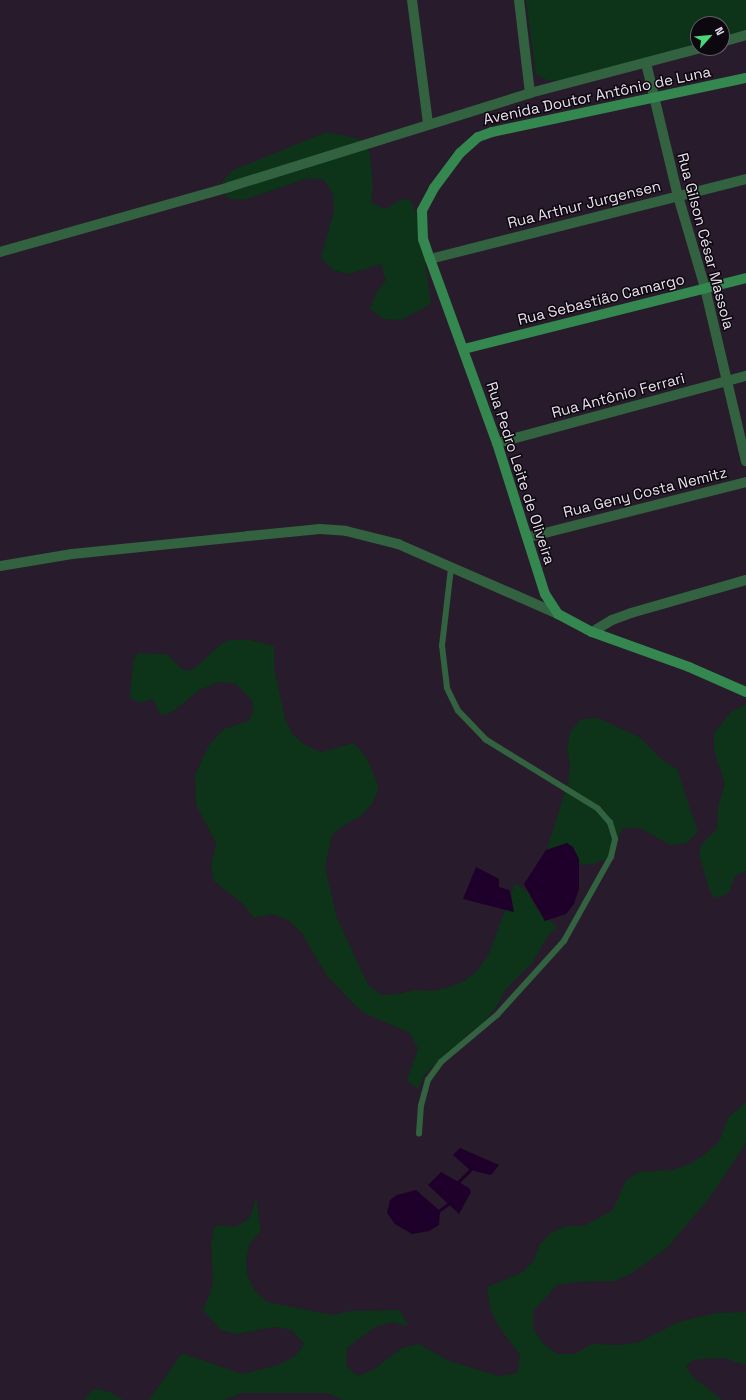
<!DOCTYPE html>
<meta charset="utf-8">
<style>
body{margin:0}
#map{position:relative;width:746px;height:1400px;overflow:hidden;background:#271b2c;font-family:"Space Grotesk",sans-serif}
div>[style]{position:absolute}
.green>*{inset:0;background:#0d3319}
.water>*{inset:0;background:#1e002a}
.stream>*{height:3px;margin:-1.5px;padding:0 1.5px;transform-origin:1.5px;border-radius:1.5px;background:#1e002a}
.lane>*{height:5.5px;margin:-2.75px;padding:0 2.75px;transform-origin:2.75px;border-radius:2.75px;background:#32623f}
.street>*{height:10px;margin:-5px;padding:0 5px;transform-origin:5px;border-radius:5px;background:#32623f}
.secondary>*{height:10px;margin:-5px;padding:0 5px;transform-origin:5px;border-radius:5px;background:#34874e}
span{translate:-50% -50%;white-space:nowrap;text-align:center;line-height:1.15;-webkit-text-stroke:3px #0d080f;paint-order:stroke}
.street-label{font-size:15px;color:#e9e1ed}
.north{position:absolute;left:690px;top:16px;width:40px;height:40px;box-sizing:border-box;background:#0d080f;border:1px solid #655f68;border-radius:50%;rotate:63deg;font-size:11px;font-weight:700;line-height:16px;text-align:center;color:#e9e1ed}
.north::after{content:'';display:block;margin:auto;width:14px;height:18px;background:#48d779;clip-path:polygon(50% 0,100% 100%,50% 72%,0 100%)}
</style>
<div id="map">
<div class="green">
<div style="clip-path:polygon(526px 0,746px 0,746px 30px,722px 37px,722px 24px,698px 24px,698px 44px,567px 81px,547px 80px,536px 75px)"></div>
<div style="clip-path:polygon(327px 132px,360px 139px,370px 153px,373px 186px,371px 202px,386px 209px,400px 200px,410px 199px,419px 221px,431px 304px,401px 320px,384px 319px,370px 309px,376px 293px,386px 280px,381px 264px,349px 274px,333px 270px,321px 258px,334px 211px,333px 194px,324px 180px,308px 178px,244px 200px,227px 198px,222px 182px,233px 170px)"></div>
<div style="clip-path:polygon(230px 640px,250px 640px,274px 646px,274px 667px,285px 719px,293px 735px,305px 745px,321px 752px,354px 743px,366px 757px,373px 772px,379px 788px,372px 804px,361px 816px,346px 824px,332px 835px,325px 867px,337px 918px,368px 985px,382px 995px,398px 994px,415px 990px,433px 991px,450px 987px,466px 980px,479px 969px,489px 954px,515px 883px,528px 892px,535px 907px,557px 927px,549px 934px,533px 962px,506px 989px,495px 1009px,481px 1025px,474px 1029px,425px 1074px,418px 1089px,407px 1080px,418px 1049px,410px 1033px,364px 1013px,352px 1002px,327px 976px,301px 932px,289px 921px,273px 914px,254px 918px,243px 904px,214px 881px,211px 866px,216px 843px,196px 805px,195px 775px,209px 745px,224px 729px,248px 721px,253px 712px,252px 700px,236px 684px,219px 682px,199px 690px,175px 710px,165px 715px,160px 714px,153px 699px,139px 703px,130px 697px,133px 661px,138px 653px,167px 654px,182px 669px,188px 671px,197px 666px,220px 645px)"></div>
<div style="clip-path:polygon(746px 704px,746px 871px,735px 876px,729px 893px,716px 898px,710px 892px,699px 855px,701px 845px,717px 829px,718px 806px,725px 784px,714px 750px,714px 733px,731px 712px)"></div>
<div style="clip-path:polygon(598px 718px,639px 737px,662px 760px,677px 769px,698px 832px,686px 843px,670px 845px,640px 828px,623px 828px,609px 858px,593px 864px,576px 865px,544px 859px,568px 782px,570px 765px,567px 748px,570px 732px,581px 719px)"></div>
<div style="clip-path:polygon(746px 1102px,746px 1143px,710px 1197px,666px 1249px,629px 1275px,614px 1281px,575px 1282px,557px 1285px,533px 1311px,533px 1328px,543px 1343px,557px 1354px,574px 1354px,592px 1344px,618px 1345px,639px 1342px,679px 1322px,716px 1313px,746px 1312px,746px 1365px,723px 1358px,697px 1359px,690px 1362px,686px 1367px,694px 1378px,723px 1400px,343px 1400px,327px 1393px,241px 1393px,224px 1400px,149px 1400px,182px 1353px,242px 1374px,278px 1365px,294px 1357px,304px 1344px,292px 1330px,274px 1327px,237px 1334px,221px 1330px,203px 1310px,210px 1294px,213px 1281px,211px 1243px,214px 1228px,218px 1225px,235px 1227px,246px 1221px,251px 1215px,256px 1197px,261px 1231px,250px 1243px,246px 1259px,247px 1275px,255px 1291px,267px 1302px,333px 1315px,350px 1311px,400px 1310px,408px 1326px,392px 1322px,375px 1327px,347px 1348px,346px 1366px,358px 1376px,374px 1369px,402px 1348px,419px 1344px,449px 1361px,499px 1376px,517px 1373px,520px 1355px,499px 1327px,491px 1311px,487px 1287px,523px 1272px,534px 1260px,540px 1244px,552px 1232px,567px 1226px,584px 1226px,613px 1210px,626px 1180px,640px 1172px,673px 1170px,690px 1164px,704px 1155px,719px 1142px,728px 1118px)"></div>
<div style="clip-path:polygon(97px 1389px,110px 1392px,124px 1400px,84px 1400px,91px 1391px)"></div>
</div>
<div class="water">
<div style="clip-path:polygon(567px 843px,573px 847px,579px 859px,579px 889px,574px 904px,566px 914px,545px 921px,524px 884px,546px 850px)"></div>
<div style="clip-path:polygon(476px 867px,499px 879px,499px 887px,509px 890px,511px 896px,514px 912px,463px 899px)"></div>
<div style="clip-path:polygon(460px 1148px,499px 1165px,491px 1175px,470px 1170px,453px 1155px)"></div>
<div style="clip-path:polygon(441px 1172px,469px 1188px,471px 1192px,459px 1214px,428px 1185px)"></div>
<div style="clip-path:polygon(416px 1190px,440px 1211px,439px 1225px,429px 1231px,412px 1234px,395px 1224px,387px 1213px,390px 1200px,397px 1195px)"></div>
</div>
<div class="stream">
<div style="left:456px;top:1184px;width:20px;rotate:-45deg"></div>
<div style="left:437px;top:1212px;width:14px;rotate:-36deg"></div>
</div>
<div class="lane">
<div style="left:419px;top:1134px;width:28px;rotate:-86deg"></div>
<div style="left:421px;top:1106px;width:27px;rotate:-75deg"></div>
<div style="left:428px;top:1080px;width:22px;rotate:-54deg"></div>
<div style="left:441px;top:1062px;width:73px;rotate:-40deg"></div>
<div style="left:497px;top:1015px;width:100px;rotate:-47.8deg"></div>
<div style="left:564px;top:941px;width:96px;rotate:-60.8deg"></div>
<div style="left:611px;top:857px;width:18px;rotate:-77deg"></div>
<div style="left:615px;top:839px;width:17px;rotate:-107deg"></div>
<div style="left:610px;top:823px;width:18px;rotate:-131deg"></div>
<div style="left:598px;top:809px;width:132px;rotate:-148.4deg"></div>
<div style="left:486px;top:740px;width:40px;rotate:-134deg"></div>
<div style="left:458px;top:711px;width:25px;rotate:-116deg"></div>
<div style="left:447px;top:688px;width:42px;rotate:-96.8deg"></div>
<div style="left:442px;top:646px;width:79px;rotate:-83.4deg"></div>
</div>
<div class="street">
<div style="left:412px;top:0;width:125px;rotate:82.6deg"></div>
<div style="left:519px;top:0;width:94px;rotate:83.3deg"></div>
<div style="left:722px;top:42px;width:25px;rotate:-16deg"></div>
<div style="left:646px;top:63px;width:137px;rotate:76.5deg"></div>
<div style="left:678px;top:196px;width:96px;rotate:73.6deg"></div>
<div style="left:705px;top:288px;width:178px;rotate:76.7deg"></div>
<div style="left:0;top:252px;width:238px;rotate:-15.8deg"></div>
<div style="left:229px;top:187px;width:315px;rotate:-17.3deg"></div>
<div style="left:530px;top:93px;width:176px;rotate:-14.8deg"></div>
<div style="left:430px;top:259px;width:326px;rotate:-14.2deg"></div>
<div style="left:497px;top:443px;width:258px;rotate:-15.1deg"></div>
<div style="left:529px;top:537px;width:224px;rotate:-14.2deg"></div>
<div style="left:0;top:566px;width:73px;rotate:-9.5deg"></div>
<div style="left:72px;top:554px;width:177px;rotate:-5.8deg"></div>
<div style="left:248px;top:536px;width:72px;rotate:-5.6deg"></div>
<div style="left:320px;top:529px;width:26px;rotate:4deg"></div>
<div style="left:346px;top:531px;width:54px;rotate:14deg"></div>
<div style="left:398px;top:544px;width:175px;rotate:23.6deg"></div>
<div style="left:592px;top:632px;width:23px;rotate:-31deg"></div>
<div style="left:612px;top:620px;width:20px;rotate:-20deg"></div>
<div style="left:631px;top:613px;width:120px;rotate:-16deg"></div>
</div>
<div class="secondary">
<div style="left:746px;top:78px;width:260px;rotate:168deg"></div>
<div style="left:492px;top:132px;width:15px;rotate:160deg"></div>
<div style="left:478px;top:137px;width:24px;rotate:138deg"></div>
<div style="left:460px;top:153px;width:44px;rotate:126.6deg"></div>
<div style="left:434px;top:188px;width:26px;rotate:118deg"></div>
<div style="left:422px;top:211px;width:28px;rotate:88deg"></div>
<div style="left:423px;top:239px;width:21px;rotate:71deg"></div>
<div style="left:430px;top:259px;width:196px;rotate:70deg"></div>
<div style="left:497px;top:443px;width:158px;rotate:72.4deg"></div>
<div style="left:545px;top:594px;width:24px;rotate:57deg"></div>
<div style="left:558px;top:614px;width:38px;rotate:28deg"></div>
<div style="left:592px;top:632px;width:103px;rotate:19.8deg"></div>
<div style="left:689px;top:667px;width:62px;rotate:23.7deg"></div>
<div style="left:464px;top:349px;width:291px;rotate:-14.1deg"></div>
</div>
<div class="street-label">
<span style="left:597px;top:95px;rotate:-12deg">Avenida Doutor Antônio de Luna</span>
<span style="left:584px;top:204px;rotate:-14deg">Rua Arthur Jurgensen</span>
<span style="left:706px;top:241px;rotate:75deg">Rua Gilson César Massola</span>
<span style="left:601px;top:299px;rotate:-14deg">Rua Sebastião Camargo</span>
<span style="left:618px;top:395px;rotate:-15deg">Rua Antônio Ferrari</span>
<span style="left:521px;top:473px;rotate:72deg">Rua Pedro Leite de Oliveira</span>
<span style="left:645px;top:492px;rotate:-14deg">Rua Geny Costa Nemitz</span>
</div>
<div class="north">N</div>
</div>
